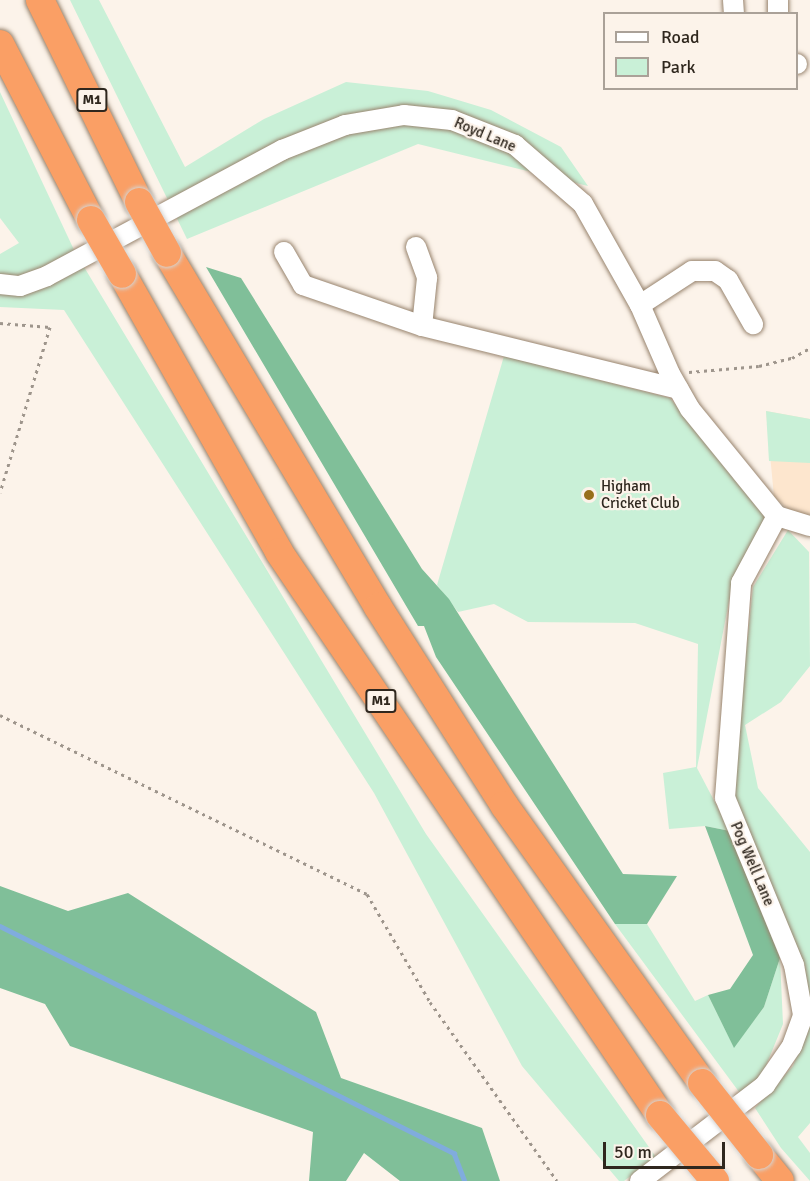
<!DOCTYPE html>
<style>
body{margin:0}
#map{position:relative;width:810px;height:1181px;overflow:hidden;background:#fcf3ea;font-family:Signika,sans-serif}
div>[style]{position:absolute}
.built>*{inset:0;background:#fde6ce}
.green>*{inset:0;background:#c9f0d7}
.forest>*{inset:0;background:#80bf99}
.stream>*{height:4.5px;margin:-2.25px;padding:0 2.25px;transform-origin:2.25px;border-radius:2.25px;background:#80acdd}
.path>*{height:3px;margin-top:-1.5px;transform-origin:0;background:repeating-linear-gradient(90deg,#9e958c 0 3px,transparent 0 7.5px)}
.roads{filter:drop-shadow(0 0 2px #98846e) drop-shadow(0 0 2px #98846e)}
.minor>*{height:20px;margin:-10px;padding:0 10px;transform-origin:10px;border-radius:10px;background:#fff}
.highway>*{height:28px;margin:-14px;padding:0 14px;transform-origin:14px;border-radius:14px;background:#fa9f65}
.bridges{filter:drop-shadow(0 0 2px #d5d4d2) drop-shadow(0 0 2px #d5d4d2)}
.highway-bridge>*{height:28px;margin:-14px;padding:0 14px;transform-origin:14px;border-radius:14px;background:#fa9f65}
.dots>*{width:16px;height:16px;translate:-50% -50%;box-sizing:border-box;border:3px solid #fcf3ea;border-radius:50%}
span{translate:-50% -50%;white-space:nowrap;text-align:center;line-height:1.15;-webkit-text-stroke:4.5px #fcf3ea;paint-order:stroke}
.shield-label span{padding:2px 4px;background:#fcf3ea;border:2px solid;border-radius:4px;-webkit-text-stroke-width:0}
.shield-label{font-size:14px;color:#2f271e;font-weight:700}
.street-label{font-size:15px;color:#2f271e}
.poi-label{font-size:15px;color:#2f271e}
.left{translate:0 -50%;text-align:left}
.legend{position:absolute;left:603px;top:12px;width:195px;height:78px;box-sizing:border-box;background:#fcf3ea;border:2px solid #aaa198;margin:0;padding:8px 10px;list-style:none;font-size:18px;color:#2f271e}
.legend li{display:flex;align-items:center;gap:12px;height:30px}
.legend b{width:30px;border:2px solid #aaa198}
.scale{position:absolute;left:603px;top:1142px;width:122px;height:27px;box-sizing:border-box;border:3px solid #2f271e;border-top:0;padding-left:8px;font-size:18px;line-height:21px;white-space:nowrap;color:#2f271e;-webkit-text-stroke:4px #fcf3ea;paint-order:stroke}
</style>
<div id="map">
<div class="built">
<div style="clip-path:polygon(766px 411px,810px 419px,810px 515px,793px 513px,774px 497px)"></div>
</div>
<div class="green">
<div style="clip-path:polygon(70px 0,99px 0,185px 167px,264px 119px,346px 82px,428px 91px,491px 110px,561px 147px,588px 186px,418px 144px,187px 239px)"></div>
<div style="clip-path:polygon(0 92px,75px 252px,426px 834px,656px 1157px,624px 1181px,619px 1181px,522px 1066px,374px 793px,64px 310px,0 307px,0 254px,19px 243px,0 218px)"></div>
<div style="clip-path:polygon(504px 356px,670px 398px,767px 520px,733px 580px,697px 768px,730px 831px,705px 826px,669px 829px,663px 773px,696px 767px,698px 644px,635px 623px,528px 622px,494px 604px,458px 612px,437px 585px)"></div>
<div style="clip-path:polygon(766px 411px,810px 419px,810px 463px,769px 461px)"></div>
<div style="clip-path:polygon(788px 530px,809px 552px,810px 666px,781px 702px,745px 725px,758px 788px,810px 852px,810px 1123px,798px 1137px,810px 1153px,810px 1181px,781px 1148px,755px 1108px,793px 1066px,809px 1023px,805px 966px,731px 796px,753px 587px)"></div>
<div style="clip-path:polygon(615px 924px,647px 924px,695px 1001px,708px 995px,734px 1047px,764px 1007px,780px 958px,783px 1024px,761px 1078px,745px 1100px)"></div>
</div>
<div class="forest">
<div style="clip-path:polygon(206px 267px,241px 278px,422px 569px,449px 599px,623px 874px,677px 876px,647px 924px,615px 924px,436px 657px,424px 626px,418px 626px)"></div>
<div style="clip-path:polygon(705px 826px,730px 831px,780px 958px,764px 1007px,734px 1048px,708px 995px,730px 989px,753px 955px)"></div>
<div style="clip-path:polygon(0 886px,68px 911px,128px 893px,316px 1012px,341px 1078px,482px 1128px,500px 1181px,400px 1181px,364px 1153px,346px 1181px,309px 1181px,313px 1132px,70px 1046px,45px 1004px,0 988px)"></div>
</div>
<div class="stream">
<div style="left:0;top:926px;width:508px;rotate:26.57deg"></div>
<div style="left:454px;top:1153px;width:30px;rotate:69deg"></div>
</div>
<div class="path">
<div style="left:0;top:323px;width:50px;rotate:4.6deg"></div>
<div style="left:50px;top:327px;width:173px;rotate:106.8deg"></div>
<div style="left:689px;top:372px;width:70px;rotate:-4.9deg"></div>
<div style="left:759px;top:366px;width:34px;rotate:-14deg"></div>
<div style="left:792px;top:358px;width:21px;rotate:-29deg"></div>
<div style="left:0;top:715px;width:408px;rotate:26deg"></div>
<div style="left:367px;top:894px;width:125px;rotate:59.7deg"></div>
<div style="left:430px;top:1002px;width:219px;rotate:54.6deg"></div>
</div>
<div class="roads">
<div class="minor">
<div style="left:733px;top:0;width:14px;rotate:86deg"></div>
<div style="left:778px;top:0;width:14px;rotate:90deg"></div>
<div style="left:796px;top:64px;width:1px"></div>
<div style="left:416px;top:247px;width:33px;rotate:70deg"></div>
<div style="left:427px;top:278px;width:48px;rotate:95.9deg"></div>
<div style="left:422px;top:326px;width:264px;rotate:13.8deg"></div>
<div style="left:284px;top:252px;width:38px;rotate:60deg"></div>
<div style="left:303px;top:285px;width:126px;rotate:19deg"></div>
<div style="left:0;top:284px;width:20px;rotate:6deg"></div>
<div style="left:20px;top:286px;width:29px;rotate:-20deg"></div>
<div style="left:47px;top:276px;width:267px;rotate:-28.2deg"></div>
<div style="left:282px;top:150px;width:68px;rotate:-21.6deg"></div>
<div style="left:345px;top:125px;width:60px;rotate:-9.6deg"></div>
<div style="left:404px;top:115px;width:48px;rotate:5.9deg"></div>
<div style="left:452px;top:120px;width:68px;rotate:21.6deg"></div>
<div style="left:515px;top:145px;width:90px;rotate:40.9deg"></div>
<div style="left:583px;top:204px;width:116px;rotate:60.6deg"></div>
<div style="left:640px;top:305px;width:75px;rotate:66.5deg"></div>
<div style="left:670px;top:374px;width:40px;rotate:60.3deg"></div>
<div style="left:690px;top:409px;width:138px;rotate:50.9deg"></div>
<div style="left:640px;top:305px;width:62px;rotate:-33.2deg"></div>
<div style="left:692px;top:271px;width:23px"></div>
<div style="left:715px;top:271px;width:16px;rotate:35deg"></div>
<div style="left:728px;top:280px;width:51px;rotate:60.4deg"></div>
<div style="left:640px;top:1181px;width:158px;rotate:-37.5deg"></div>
<div style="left:765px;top:1085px;width:47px;rotate:-55.3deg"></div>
<div style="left:792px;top:1046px;width:33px;rotate:-70deg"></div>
<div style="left:803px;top:1015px;width:51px;rotate:-100.2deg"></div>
<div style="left:794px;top:965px;width:181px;rotate:-112.4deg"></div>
<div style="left:725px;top:798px;width:216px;rotate:-85.7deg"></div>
<div style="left:741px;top:583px;width:76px;rotate:-61.8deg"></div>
<div style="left:777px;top:516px;width:34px;rotate:17deg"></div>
</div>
<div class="highway">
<div style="left:40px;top:0;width:225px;rotate:63.9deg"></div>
<div style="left:0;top:44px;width:198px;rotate:62.7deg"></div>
<div style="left:167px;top:253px;width:412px;rotate:59.2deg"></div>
<div style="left:378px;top:607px;width:235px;rotate:57.5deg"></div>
<div style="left:504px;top:805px;width:341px;rotate:54.5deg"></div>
<div style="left:122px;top:274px;width:319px;rotate:60.5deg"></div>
<div style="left:279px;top:552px;width:680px;rotate:55.91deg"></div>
<div style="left:759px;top:1155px;width:33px;rotate:51deg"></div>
</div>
</div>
<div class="bridges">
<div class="highway-bridge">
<div style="left:139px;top:202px;width:58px;rotate:61.2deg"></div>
<div style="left:91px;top:220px;width:62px;rotate:60.1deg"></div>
<div style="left:702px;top:1083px;width:92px;rotate:51.6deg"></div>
<div style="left:660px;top:1115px;width:86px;rotate:50.2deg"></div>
</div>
</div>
<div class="dots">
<div style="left:589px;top:495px;background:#97701b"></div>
</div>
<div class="shield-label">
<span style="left:92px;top:100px">M1</span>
<span style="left:381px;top:701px">M1</span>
</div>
<div class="street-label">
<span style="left:485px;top:135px;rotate:23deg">Royd Lane</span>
<span style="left:752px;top:864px;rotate:67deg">Pog Well Lane</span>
</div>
<div class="poi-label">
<span class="left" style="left:601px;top:495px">Higham<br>Cricket Club</span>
</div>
<ul class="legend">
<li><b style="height:8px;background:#fff"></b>Road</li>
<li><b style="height:16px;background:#c9f0d7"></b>Park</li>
</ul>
<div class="scale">50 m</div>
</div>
